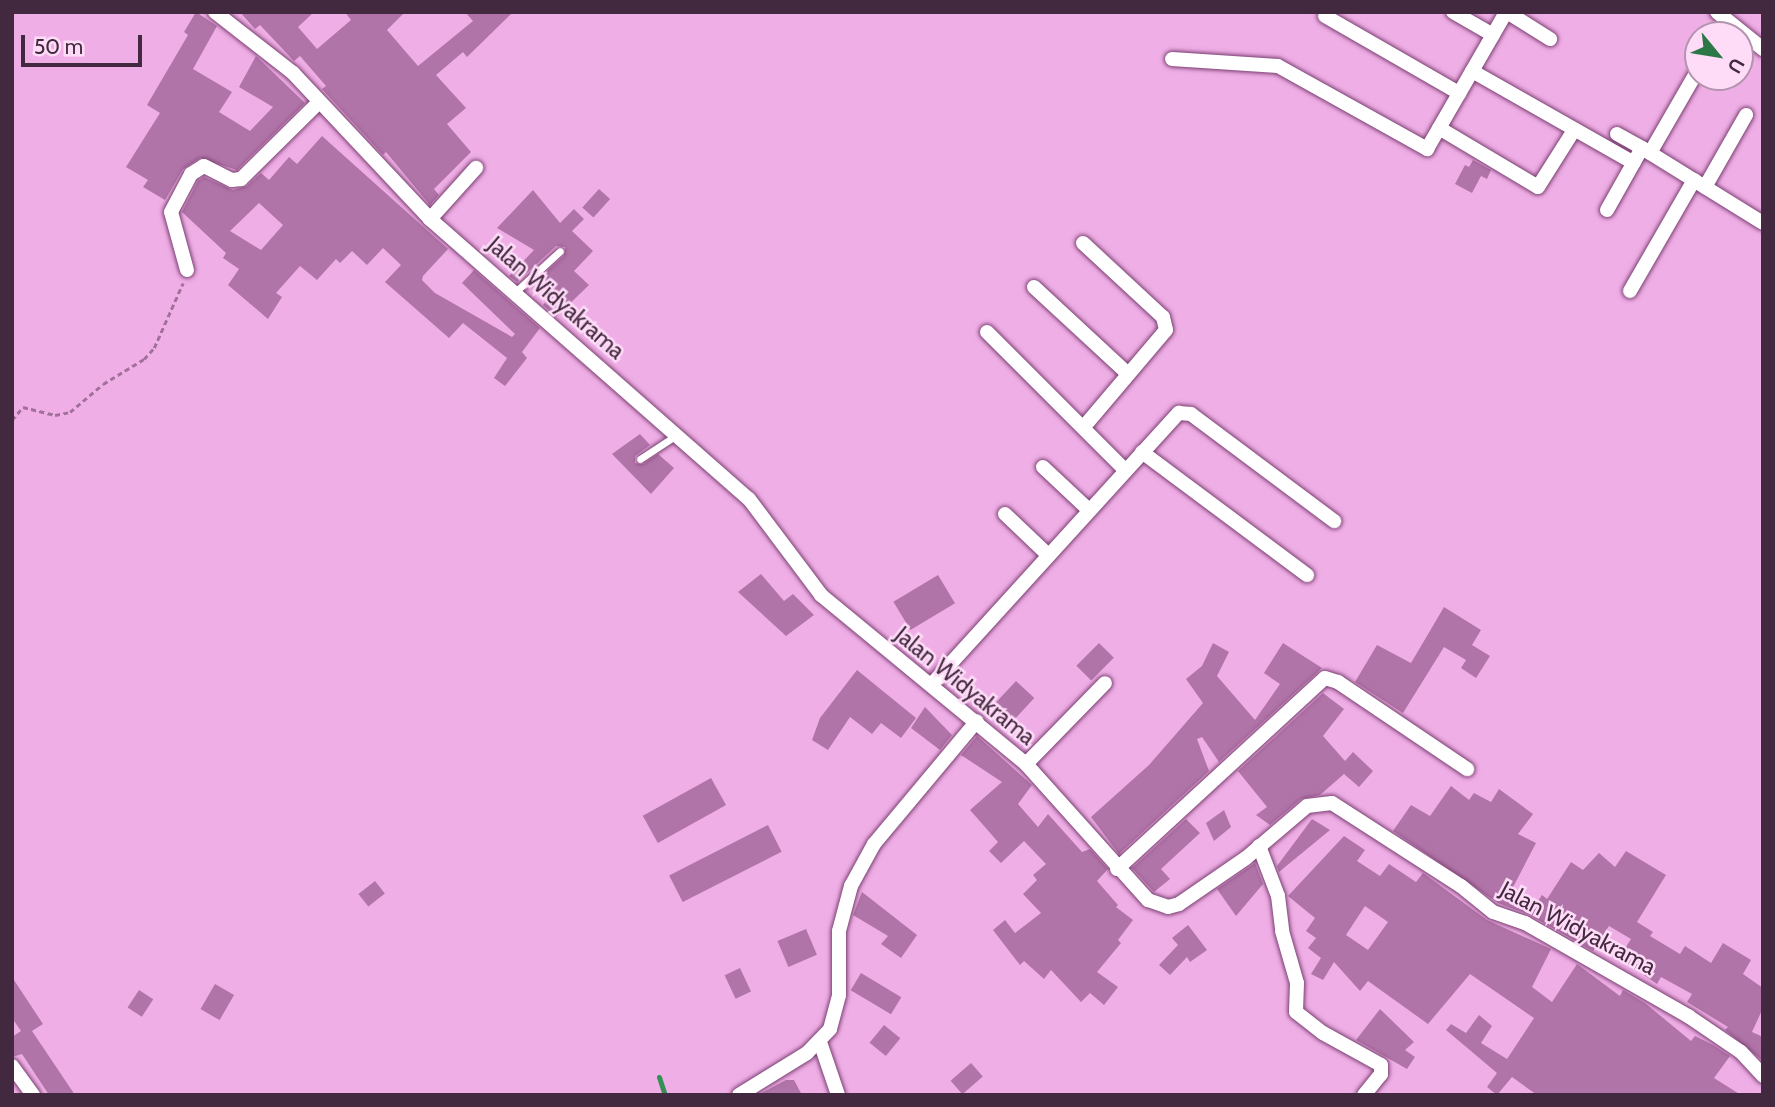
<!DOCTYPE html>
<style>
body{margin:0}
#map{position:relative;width:1775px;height:1107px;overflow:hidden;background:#f0aee6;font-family:Cabin,sans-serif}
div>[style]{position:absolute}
.stream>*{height:5px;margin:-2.5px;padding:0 2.5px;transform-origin:2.5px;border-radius:2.5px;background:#359056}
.building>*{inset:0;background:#b174a8;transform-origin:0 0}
.path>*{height:2.5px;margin-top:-1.25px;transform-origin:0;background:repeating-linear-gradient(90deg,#a17199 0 5px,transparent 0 8.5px)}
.roads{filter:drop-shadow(0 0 2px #7a4072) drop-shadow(0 0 2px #7a4072)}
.lane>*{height:7px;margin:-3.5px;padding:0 3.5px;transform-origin:3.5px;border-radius:3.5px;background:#fff}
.street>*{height:14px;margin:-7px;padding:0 7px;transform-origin:7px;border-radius:7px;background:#fff}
span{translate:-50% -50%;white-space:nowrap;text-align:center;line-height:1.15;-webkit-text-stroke:5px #fedcf8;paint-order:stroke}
.street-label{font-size:23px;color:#43293f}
.frame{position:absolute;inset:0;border:14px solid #43293f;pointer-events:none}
.north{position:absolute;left:1684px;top:21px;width:70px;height:70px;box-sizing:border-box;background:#fedcf8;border:2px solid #b394ae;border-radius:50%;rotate:120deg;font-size:19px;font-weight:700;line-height:28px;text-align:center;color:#43293f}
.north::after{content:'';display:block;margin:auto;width:24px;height:32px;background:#2b7746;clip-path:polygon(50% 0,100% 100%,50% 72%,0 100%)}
.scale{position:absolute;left:21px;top:35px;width:121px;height:32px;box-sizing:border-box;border:4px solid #43293f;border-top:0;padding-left:9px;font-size:21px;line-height:24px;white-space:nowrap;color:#43293f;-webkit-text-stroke:5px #fedcf8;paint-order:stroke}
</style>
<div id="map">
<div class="stream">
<div style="left:659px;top:1077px;width:19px;rotate:72deg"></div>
</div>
<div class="building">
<div style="clip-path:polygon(196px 12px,217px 26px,193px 69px,232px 92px,219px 112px,250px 131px,273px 107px,239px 87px,256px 56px,305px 103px,237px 170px,200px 158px,183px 169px,165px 200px,143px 187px,148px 180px,126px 167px,160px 113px,147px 105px,188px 35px,184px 32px)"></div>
<div style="clip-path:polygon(240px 12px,314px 12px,298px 27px,317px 49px,351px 20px,345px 12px,405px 12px,387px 30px,418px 66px,473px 21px,465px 12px,513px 12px,467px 57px,463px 52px,436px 75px,466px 108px,447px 124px,471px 152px,434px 189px,439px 195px,430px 205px,386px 152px,383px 155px,322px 89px,326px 86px,300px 56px,294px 61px,260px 25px,255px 29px)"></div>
<div style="clip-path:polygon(evenodd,322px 136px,448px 249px,423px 276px,422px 280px,435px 293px,512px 337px,515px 334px,462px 283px,474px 270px,540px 328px,522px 352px,527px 358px,505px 386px,494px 378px,507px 358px,463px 323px,449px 338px,385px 282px,401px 265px,383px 248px,367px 265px,352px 251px,340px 263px,336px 259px,317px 280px,300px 266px,276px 293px,282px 297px,268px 319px,228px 285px,239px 269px,223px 258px,226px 253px,182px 212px,198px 181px,204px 177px,233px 190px,247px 186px,261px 173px,269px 180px,289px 157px,297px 164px,322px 136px,259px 203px,283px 225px,261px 250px,230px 231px,259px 203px)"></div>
<div style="clip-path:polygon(1473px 160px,1491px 170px,1487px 179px,1481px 176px,1472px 193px,1455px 184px,1465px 165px,1469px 167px)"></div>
<div style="left:599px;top:189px;width:15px;height:25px;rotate:42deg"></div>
<div style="clip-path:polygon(533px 190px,560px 223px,574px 209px,584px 219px,572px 231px,593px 251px,574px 271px,589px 285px,556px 317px,543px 305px,552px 295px,537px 280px,564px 256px,565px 247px,556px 246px,517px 282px,509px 276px,534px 250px,497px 228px)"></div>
<div style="clip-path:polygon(640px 434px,650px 445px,635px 456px,635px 463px,643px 464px,658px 454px,674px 468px,651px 494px,612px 454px)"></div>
<div style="clip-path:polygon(761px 574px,784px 601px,793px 594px,814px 615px,786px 636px,738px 592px)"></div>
<div style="left:938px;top:575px;width:33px;height:52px;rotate:59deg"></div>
<div style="clip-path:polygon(1444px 607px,1481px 630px,1472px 645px,1490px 656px,1476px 678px,1461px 668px,1466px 660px,1444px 647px,1403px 713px,1355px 682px,1377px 645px,1411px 663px)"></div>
<div style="left:1099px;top:643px;width:21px;height:32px;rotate:45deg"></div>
<div style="clip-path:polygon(1213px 643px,1229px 652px,1217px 676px,1255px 720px,1280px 684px,1264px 673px,1283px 643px,1322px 668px,1219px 762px,1202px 737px,1197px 739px,1209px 771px,1119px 854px,1091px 817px,1149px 765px,1203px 703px,1186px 679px,1202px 666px)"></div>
<div style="clip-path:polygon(857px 670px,916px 718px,901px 738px,881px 723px,872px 734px,850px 717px,828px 750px,812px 740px,820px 718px)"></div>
<div style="left:1016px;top:681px;width:25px;height:36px;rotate:43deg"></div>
<div style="clip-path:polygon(1323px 693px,1344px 709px,1323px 736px,1345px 761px,1353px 752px,1373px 771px,1359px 787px,1344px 774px,1320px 795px,1301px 799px,1270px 825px,1256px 815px,1267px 807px,1238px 771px)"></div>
<div style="clip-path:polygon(925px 707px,952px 735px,940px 750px,911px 728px)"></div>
<div style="clip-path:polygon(977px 736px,1032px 785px,1018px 804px,1038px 827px,1048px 814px,1082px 852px,1090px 849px,1108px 869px,1097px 881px,1118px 905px,1116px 907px,1133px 920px,1118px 940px,1121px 943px,1097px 972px,1118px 987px,1104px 1005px,1090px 993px,1081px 1002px,1051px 970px,1044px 979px,1024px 961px,1020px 965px,993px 930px,1005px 920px,1015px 933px,1041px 913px,1023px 894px,1037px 880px,1033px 875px,1046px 864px,1024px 841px,1001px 863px,989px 851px,998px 842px,970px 810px,1002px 782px,961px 755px)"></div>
<div style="left:711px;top:778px;width:31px;height:78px;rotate:61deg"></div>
<div style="clip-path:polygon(1451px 786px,1469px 800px,1474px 793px,1491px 802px,1499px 789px,1533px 814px,1518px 834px,1536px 843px,1509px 895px,1533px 909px,1542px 895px,1547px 899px,1571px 862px,1583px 870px,1599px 853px,1615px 867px,1626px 851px,1666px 875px,1637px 922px,1653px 932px,1650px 936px,1680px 954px,1685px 946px,1711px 963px,1723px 943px,1751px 960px,1743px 974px,1763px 988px,1763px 1008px,1752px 1032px,1763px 1037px,1763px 1061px,1725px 1030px,1728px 1027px,1687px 1002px,1692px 994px,1661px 977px,1657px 984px,1619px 958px,1631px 939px,1609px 926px,1593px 951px,1530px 915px,1498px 903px,1393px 831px,1411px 805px,1430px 816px)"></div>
<div style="clip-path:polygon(1224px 810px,1231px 827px,1214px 841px,1206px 823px)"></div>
<div style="clip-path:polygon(1186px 819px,1200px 833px,1161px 869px,1170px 879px,1154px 892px,1132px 868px)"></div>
<div style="clip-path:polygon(1312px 819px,1330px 830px,1279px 872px,1277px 866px)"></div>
<div style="left:768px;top:825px;width:30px;height:111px;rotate:63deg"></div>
<div style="clip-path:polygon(evenodd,1344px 836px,1365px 850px,1357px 861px,1380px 876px,1389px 864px,1416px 882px,1423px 873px,1487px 920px,1551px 949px,1532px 987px,1552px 1002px,1577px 964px,1620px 996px,1623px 990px,1645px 1003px,1691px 1041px,1695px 1036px,1713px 1045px,1730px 1056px,1714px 1078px,1741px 1095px,1537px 1095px,1512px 1077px,1497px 1095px,1487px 1087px,1497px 1073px,1446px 1030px,1451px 1024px,1466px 1033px,1479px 1015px,1492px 1026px,1481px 1043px,1507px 1059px,1534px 1018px,1470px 974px,1428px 1024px,1368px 981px,1360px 991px,1334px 962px,1323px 980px,1311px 974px,1321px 958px,1308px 948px,1316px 938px,1306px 931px,1315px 918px,1288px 896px,1344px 836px,1365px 906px,1388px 922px,1368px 950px,1346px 935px,1365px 906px)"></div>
<div style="clip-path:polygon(1255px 863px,1263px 884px,1236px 916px,1217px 889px)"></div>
<div style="left:375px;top:881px;width:16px;height:21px;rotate:52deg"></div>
<div style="clip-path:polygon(862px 892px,917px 935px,901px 958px,881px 944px,888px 936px,853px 915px)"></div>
<div style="clip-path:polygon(1188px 925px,1207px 950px,1190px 962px,1187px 957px,1170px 975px,1159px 965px,1178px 945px,1172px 938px)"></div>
<div style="left:806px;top:929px;width:28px;height:31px;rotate:67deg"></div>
<div style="left:740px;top:968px;width:26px;height:17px;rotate:65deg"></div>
<div style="left:861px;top:973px;width:47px;height:20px;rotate:31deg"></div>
<div style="clip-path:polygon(12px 977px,43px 1024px,32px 1031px,75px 1095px,49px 1095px,22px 1054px,12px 1057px,12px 1037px,21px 1031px,12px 1018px)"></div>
<div style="left:215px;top:984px;width:22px;height:29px;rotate:30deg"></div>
<div style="left:139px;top:990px;width:17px;height:21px;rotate:33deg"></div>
<div style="clip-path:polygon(1380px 1009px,1414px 1042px,1405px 1050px,1415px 1057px,1407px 1069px,1356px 1040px)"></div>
<div style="left:884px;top:1025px;width:21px;height:23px;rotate:39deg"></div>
<div style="left:971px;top:1063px;width:18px;height:27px;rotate:49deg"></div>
<div style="clip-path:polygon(786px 1080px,794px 1080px,802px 1095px,758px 1095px)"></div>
</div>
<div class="path">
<div style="left:12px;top:420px;width:17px;rotate:-50deg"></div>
<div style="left:23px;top:407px;width:33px;rotate:14deg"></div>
<div style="left:55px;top:415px;width:15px;rotate:-11deg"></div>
<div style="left:70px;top:412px;width:43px;rotate:-40.3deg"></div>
<div style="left:103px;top:384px;width:48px;rotate:-31.4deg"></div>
<div style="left:144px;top:359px;width:15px;rotate:-48deg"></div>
<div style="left:154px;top:348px;width:71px;rotate:-66deg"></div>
</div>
<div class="roads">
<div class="lane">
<div style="left:514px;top:293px;width:62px;rotate:-42.4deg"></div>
<div style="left:640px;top:459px;width:45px;rotate:-33.3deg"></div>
</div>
<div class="street">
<div style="left:215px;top:12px;width:99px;rotate:38deg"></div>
<div style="left:293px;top:73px;width:200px;rotate:46.8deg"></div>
<div style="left:430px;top:219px;width:424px;rotate:41.3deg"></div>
<div style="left:749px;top:499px;width:120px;rotate:53.1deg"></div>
<div style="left:821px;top:595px;width:266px;rotate:39.5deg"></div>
<div style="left:1026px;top:764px;width:183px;rotate:48.1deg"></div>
<div style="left:1148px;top:900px;width:21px;rotate:19deg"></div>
<div style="left:1168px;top:907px;width:11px;rotate:-15deg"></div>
<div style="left:1179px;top:904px;width:81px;rotate:-34.5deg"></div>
<div style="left:1246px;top:858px;width:80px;rotate:-40.4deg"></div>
<div style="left:1307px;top:806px;width:25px;rotate:-7deg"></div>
<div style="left:1332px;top:803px;width:153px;rotate:32.8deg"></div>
<div style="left:1461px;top:886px;width:41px;rotate:39.1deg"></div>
<div style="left:1493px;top:912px;width:34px;rotate:19deg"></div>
<div style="left:1525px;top:923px;width:188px;rotate:29.7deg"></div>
<div style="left:1688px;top:1016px;width:64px;rotate:34.2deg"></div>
<div style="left:1741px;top:1052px;width:33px;rotate:47deg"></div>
<div style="left:1453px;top:12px;width:46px;rotate:29.9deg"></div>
<div style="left:1507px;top:12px;width:51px;rotate:32.1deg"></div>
<div style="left:1717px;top:12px;width:59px;rotate:38.8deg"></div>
<div style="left:1325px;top:16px;width:155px;rotate:29.9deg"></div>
<div style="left:1172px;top:59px;width:106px;rotate:3.8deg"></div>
<div style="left:1278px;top:66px;width:171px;rotate:29.1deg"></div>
<div style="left:1427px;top:149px;width:158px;rotate:-60deg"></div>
<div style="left:1472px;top:71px;width:186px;rotate:29.6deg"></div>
<div style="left:1439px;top:128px;width:115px;rotate:30.8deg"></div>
<div style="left:1538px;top:187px;width:67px;rotate:-57.7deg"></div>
<div style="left:1617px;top:134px;width:29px;rotate:29deg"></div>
<div style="left:1650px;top:153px;width:96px;rotate:-60deg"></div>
<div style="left:1705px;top:187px;width:83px;rotate:-60.3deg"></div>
<div style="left:1607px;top:210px;width:71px;rotate:-60.6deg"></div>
<div style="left:1642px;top:148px;width:142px;rotate:31.8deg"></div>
<div style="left:430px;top:219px;width:69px;rotate:-48deg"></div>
<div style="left:1083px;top:243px;width:109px;rotate:42.8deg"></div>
<div style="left:1163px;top:317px;width:13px;rotate:77deg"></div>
<div style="left:1166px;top:330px;width:128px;rotate:130.3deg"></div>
<div style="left:187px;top:270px;width:60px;rotate:-105.4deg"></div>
<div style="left:171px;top:212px;width:43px;rotate:-62.2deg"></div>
<div style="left:191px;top:174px;width:15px;rotate:-32deg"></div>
<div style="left:204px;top:166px;width:31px;rotate:27deg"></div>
<div style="left:232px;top:180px;width:9px;rotate:-6deg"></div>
<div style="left:241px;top:179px;width:108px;rotate:-44.6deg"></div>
<div style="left:1034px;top:287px;width:128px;rotate:42.8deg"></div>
<div style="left:1630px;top:291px;width:128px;rotate:-60deg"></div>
<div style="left:987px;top:332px;width:195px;rotate:45deg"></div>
<div style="left:1142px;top:452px;width:206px;rotate:36.7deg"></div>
<div style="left:1043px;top:467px;width:63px;rotate:43.1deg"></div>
<div style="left:1005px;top:514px;width:59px;rotate:43.6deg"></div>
<div style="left:932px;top:684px;width:367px;rotate:-47.7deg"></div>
<div style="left:1179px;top:413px;width:12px;rotate:5deg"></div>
<div style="left:1191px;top:414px;width:179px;rotate:36.8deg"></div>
<div style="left:1026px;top:764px;width:113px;rotate:-45.7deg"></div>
<div style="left:1259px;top:846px;width:53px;rotate:69.2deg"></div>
<div style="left:1278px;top:896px;width:35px;rotate:83deg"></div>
<div style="left:1282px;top:931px;width:54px;rotate:73.9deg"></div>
<div style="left:1297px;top:983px;width:29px;rotate:92deg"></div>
<div style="left:1296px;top:1012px;width:34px;rotate:38deg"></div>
<div style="left:1323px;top:1033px;width:66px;rotate:28.9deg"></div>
<div style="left:1381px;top:1065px;width:9px;rotate:90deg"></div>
<div style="left:1381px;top:1074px;width:27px;rotate:129deg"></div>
<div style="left:1117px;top:869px;width:282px;rotate:-42.6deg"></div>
<div style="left:1325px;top:678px;width:14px;rotate:17deg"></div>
<div style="left:1338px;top:682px;width:156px;rotate:34deg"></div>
<div style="left:820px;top:1042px;width:56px;rotate:71.2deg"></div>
<div style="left:12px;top:1066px;width:36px;rotate:54deg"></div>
<div style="left:739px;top:1095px;width:80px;rotate:-31.7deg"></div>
<div style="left:807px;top:1053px;width:33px;rotate:-46deg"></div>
<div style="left:830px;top:1029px;width:35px;rotate:-75deg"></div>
<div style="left:839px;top:995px;width:64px;rotate:-90deg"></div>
<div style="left:839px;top:931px;width:47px;rotate:-75.1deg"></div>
<div style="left:851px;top:886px;width:48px;rotate:-61.3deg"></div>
<div style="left:874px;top:844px;width:160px;rotate:-50.1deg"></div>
</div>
</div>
<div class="street-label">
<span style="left:556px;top:298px;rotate:41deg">Jalan Widyakrama</span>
<span style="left:965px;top:686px;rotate:39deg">Jalan Widyakrama</span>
<span style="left:1578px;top:928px;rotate:28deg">Jalan Widyakrama</span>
</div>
<div class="frame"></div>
<div class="north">U</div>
<div class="scale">50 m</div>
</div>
